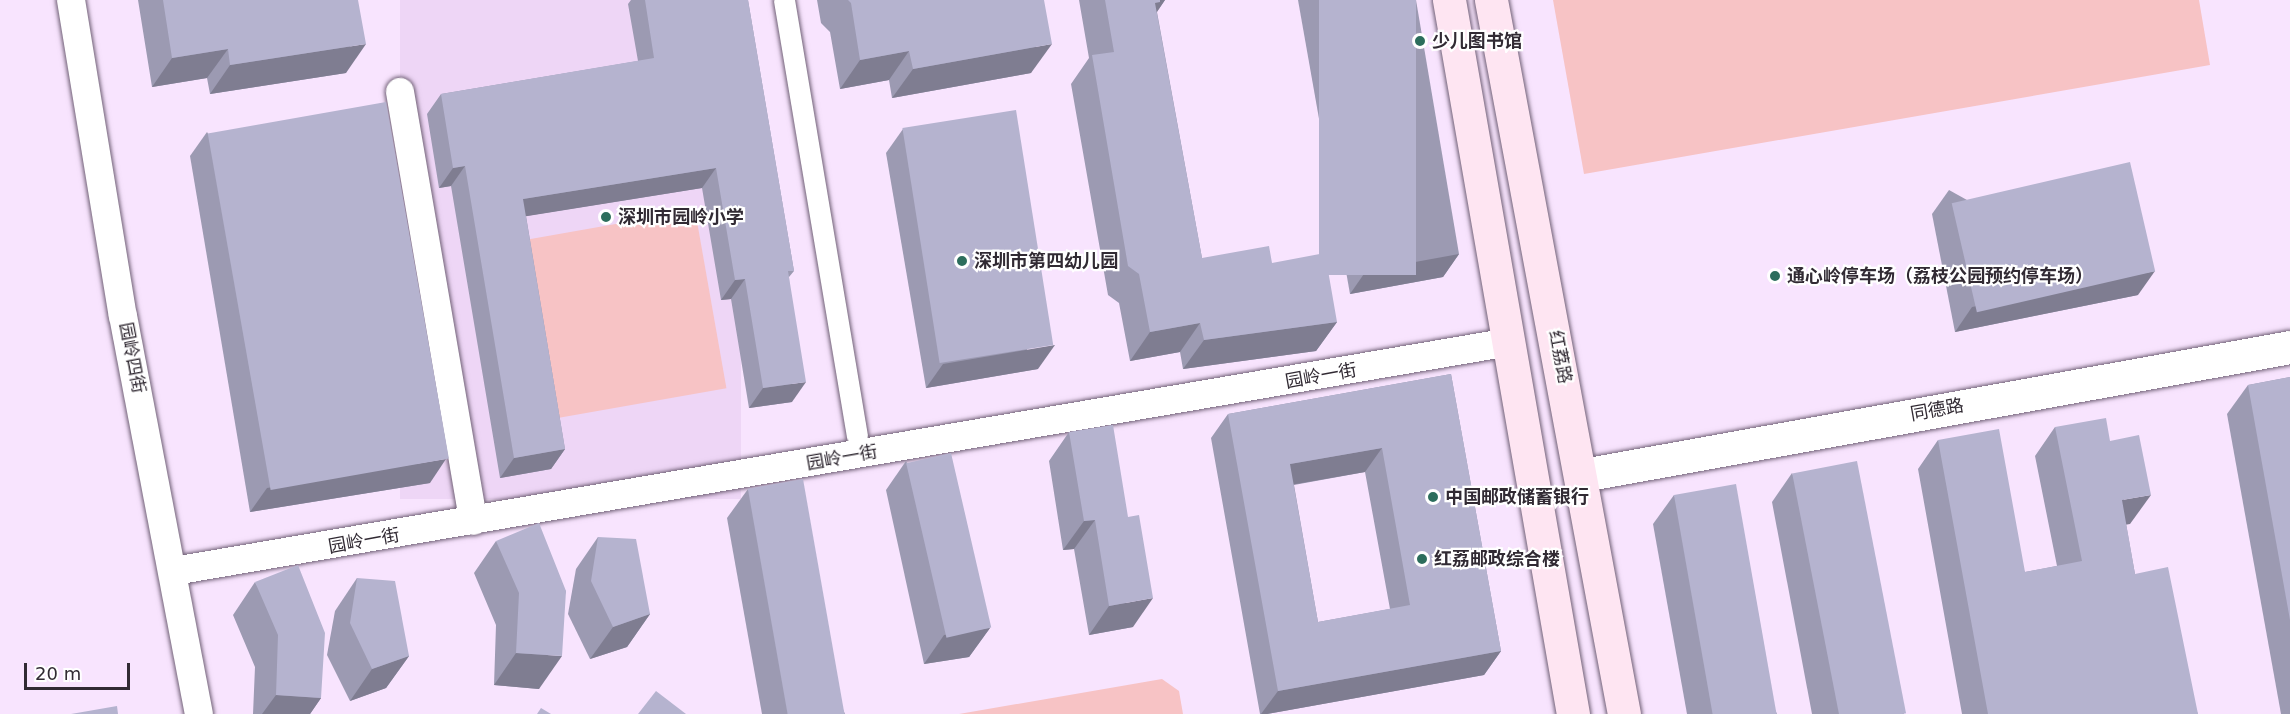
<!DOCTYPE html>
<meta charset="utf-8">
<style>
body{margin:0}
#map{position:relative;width:2290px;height:714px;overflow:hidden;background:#f8e4fe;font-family:"DejaVu Sans","Noto Sans SC",sans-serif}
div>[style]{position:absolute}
.built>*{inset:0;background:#eed6f6;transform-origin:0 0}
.green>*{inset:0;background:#f7c3c5;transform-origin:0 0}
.roads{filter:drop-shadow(0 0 2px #716177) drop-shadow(0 0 2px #716177)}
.pedestrian>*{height:21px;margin:-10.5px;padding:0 10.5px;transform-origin:10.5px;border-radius:10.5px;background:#fff}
.minor>*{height:28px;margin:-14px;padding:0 14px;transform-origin:14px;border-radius:14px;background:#fff}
.tertiary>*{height:33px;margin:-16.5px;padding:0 16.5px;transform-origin:16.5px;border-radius:16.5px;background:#fff}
.secondary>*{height:33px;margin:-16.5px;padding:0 16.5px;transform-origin:16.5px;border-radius:16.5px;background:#fee5f2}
.wall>*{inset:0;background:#9c9ab2}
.shaded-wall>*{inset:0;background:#7f7d91}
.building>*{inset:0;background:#b5b3cf;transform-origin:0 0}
.dots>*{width:16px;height:16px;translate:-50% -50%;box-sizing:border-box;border:3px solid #fff;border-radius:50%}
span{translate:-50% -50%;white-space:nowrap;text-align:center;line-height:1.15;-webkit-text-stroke:4.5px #fff;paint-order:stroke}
.poi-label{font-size:18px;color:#312a33;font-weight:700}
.left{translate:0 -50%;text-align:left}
.street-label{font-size:18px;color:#312a33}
.scale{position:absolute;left:24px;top:663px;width:106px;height:27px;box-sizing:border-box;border:3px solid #312a33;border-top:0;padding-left:8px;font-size:18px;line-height:21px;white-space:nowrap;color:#312a33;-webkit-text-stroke:4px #fff;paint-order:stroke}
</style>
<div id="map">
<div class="built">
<div style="left:400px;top:0;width:341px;height:499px"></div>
</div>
<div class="green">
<div style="clip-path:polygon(1553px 0,2199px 0,2210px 65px,1584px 174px)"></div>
<div style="left:695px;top:210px;width:181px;height:177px;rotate:80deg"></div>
<div style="clip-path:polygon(1162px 679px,1179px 691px,1183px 714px,959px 714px)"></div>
</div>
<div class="roads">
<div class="pedestrian">
<div style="left:784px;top:0;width:442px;rotate:80.5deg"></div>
</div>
<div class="minor">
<div style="left:71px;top:0;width:320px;rotate:80.7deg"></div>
<div style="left:123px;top:316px;width:405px;rotate:79.2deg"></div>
<div style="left:400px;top:92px;width:435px;rotate:80.3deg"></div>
<div style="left:174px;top:571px;width:1355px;rotate:-9.73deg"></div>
</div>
<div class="tertiary">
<div style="left:1583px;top:475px;width:718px;rotate:-10.26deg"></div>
</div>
<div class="secondary">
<div style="left:1449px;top:0;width:725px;rotate:80.15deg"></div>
<div style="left:1491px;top:0;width:726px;rotate:79.45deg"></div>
</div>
</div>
<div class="wall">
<div style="clip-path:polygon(138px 0,358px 0,346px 73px,210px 94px,207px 78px,152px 87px)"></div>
<div style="clip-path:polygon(631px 0,748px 0,794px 271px,789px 277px,792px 402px,749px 408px,731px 299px,721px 300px,702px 188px,526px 216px,565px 449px,551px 469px,500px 478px,451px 186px,439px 188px,427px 114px,441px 94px,638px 61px,628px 4px)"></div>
<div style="clip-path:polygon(817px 0,1044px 0,1031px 73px,892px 98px,889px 80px,840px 89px,830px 32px,821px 23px)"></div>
<div style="clip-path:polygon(1079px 0,1165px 0,1157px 12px,1202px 258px,1272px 263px,1337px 322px,1316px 351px,1183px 369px,1180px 352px,1130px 361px,1119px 303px,1108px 295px,1071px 84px,1089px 58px)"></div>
<div style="clip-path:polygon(1298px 0,1416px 0,1459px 254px,1443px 277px,1350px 294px)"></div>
<div style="clip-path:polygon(903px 129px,1038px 369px,926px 388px,886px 153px)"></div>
<div style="clip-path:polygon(207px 132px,430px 483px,250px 512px,190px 156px)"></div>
<div style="clip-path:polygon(1949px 190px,2138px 295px,1955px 332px,1932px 214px)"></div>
<div style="clip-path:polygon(evenodd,1451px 374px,1501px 651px,1484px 675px,1267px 714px,1260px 714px,1211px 438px,1228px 414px,1451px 374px,1365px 472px,1390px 609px,1318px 622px,1294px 485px,1365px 472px)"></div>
<div style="clip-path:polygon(2290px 377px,2290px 714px,2281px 714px,2227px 414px,2248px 385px)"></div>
<div style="clip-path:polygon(2055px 427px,2110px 441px,2130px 524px,2126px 524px,2135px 574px,2198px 714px,1962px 714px,1918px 469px,1938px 440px,2025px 572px,2057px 566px,2035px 456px)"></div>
<div style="clip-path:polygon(1069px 432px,1133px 627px,1089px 635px,1074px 549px,1063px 550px,1049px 461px)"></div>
<div style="clip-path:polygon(906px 461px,990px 628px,969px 657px,924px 664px,886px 490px)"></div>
<div style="clip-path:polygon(1792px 473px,1904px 714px,1812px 714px,1772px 502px)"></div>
<div style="clip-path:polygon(748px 489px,845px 714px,762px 714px,727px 518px)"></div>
<div style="clip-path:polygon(1674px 495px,1777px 714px,1687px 714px,1653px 524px)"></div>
<div style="clip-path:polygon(598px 537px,650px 614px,627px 647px,590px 659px,568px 614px,576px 569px)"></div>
<div style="clip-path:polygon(496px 541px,566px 591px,539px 689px,494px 685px,496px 625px,474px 573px)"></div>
<div style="clip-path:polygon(357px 578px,409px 656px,386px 688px,350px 701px,327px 655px,335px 611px)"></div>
<div style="clip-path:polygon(255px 582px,321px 698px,310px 714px,253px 714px,255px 667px,233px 615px)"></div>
</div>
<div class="shaded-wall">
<div style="clip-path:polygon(1151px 0,1165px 0,1154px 16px)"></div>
<div style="clip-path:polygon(366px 44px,346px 73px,210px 94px,230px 65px)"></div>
<div style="clip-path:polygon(1052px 44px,1031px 73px,892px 98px,913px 69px)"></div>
<div style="clip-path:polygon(228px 49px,207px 78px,152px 87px,172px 58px)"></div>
<div style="clip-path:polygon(909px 51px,889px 80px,840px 89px,860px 60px)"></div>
<div style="clip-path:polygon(465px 166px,451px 186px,439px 188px,453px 168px)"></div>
<div style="clip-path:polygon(716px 168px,702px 188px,509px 219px,523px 199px)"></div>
<div style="clip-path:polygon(1459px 254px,1443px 277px,1350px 294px,1366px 271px)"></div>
<div style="clip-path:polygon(2155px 271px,2138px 295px,1955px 332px,1972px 307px)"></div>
<div style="clip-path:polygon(745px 279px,731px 299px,721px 300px,735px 280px)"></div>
<div style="clip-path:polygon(1337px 322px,1316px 351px,1183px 369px,1204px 340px)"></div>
<div style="clip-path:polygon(1200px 323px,1180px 352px,1130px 361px,1150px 332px)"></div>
<div style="clip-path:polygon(1055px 345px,1038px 369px,926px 388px,943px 364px)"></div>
<div style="clip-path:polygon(806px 382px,792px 402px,749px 408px,763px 388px)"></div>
<div style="clip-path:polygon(1382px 448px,1365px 472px,1273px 488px,1290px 464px)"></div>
<div style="clip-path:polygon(565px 449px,551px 469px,500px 478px,514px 458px)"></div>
<div style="clip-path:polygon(446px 459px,430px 483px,250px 512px,267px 488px)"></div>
<div style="clip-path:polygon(2151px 495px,2130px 524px,2101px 529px,2122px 500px)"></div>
<div style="clip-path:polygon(1095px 520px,1074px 549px,1063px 550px,1084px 521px)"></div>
<div style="clip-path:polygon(1153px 598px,1133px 627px,1089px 635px,1109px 606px)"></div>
<div style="clip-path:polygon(650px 614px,627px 647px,590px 659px,613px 627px)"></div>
<div style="clip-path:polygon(990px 628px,969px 657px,924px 664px,944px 635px)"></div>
<div style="clip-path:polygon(1501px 651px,1484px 675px,1267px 714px,1261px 714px,1278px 691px)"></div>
<div style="clip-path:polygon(516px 653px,562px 656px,539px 689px,494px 685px)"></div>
<div style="clip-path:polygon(409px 656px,386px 688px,350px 701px,372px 669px)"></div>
<div style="clip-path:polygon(276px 695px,321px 698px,310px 714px,262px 714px)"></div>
</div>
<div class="building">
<div style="clip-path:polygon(163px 0,358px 0,366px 44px,230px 65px,228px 49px,172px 58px)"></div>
<div style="clip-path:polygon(645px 0,748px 0,794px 271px,788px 271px,806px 382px,763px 388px,745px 279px,735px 280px,716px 168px,523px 199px,565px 449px,514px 458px,465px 166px,453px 168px,441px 94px,654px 58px)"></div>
<div style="clip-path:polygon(848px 0,1044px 0,1052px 44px,913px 69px,909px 51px,860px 60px,851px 3px)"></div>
<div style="clip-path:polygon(1105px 0,1160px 0,1160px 2px,1155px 3px,1202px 258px,1269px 246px,1272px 263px,1325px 253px,1337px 322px,1204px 340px,1200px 323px,1150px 332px,1139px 274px,1128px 266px,1092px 55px,1114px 52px)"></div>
<div style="left:1319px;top:0;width:97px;height:275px"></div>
<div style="left:386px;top:102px;width:362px;height:181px;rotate:80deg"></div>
<div style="left:1016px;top:110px;width:238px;height:115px;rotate:81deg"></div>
<div style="left:2130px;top:162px;width:112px;height:183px;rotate:77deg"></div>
<div style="clip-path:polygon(evenodd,1451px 374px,1501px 651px,1278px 691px,1228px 414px,1451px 374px,1382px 448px,1410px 605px,1318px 622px,1290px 464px,1382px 448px)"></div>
<div style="clip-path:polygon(2290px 377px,2290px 620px,2248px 385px)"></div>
<div style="clip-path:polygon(2106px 418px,2110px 441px,2139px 435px,2151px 495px,2122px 500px,2135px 574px,2168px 567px,2198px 714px,1988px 714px,1938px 440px,1999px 429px,2025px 572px,2082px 561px,2055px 427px)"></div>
<div style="clip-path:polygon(1113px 425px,1128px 517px,1139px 515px,1153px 598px,1109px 606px,1095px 520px,1084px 521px,1069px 432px)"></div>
<div style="left:951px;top:453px;width:179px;height:46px;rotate:77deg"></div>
<div style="left:1857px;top:461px;width:257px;height:66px;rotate:79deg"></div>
<div style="left:803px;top:479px;width:239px;height:56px;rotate:80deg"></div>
<div style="left:1736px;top:484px;width:234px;height:63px;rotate:80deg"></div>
<div style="clip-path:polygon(539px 523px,566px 591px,562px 656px,516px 653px,519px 593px,496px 541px)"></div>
<div style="clip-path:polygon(598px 537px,636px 539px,650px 614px,613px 627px,591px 581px)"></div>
<div style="clip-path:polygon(298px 565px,325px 633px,321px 698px,276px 695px,278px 635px,255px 582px)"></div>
<div style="clip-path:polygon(357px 578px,395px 581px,409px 656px,372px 669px,350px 623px)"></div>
<div style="clip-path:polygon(656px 691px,686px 714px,638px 714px)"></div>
<div style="clip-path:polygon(117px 706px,118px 714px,71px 714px)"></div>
<div style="clip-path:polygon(541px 708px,551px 714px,537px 714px)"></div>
</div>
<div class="dots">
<div style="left:1420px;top:41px;background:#2c6d5c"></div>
<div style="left:606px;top:217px;background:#2c6d5c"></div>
<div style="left:962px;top:261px;background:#2c6d5c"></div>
<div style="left:1775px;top:276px;background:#2c6d5c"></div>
<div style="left:1433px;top:497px;background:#2c6d5c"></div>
<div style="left:1422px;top:559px;background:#2c6d5c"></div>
</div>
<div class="poi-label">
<span class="left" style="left:1432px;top:41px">少儿图书馆</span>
<span class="left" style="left:618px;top:217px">深圳市园岭小学</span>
<span class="left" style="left:974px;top:261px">深圳市第四幼儿园</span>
<span class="left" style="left:1787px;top:276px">通心岭停车场（荔枝公园预约停车场）</span>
<span class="left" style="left:1445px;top:497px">中国邮政储蓄银行</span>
<span class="left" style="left:1434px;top:559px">红荔邮政综合楼</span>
</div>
<div class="street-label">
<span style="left:1560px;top:357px;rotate:79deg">红荔路</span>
<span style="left:132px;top:358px;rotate:79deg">园岭四街</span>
<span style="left:1321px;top:376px;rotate:-10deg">园岭一街</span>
<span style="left:1937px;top:410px;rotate:-10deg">同德路</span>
<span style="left:842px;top:458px;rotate:-10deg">园岭一街</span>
<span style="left:364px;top:541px;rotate:-10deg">园岭一街</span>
</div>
<div class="scale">20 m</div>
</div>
